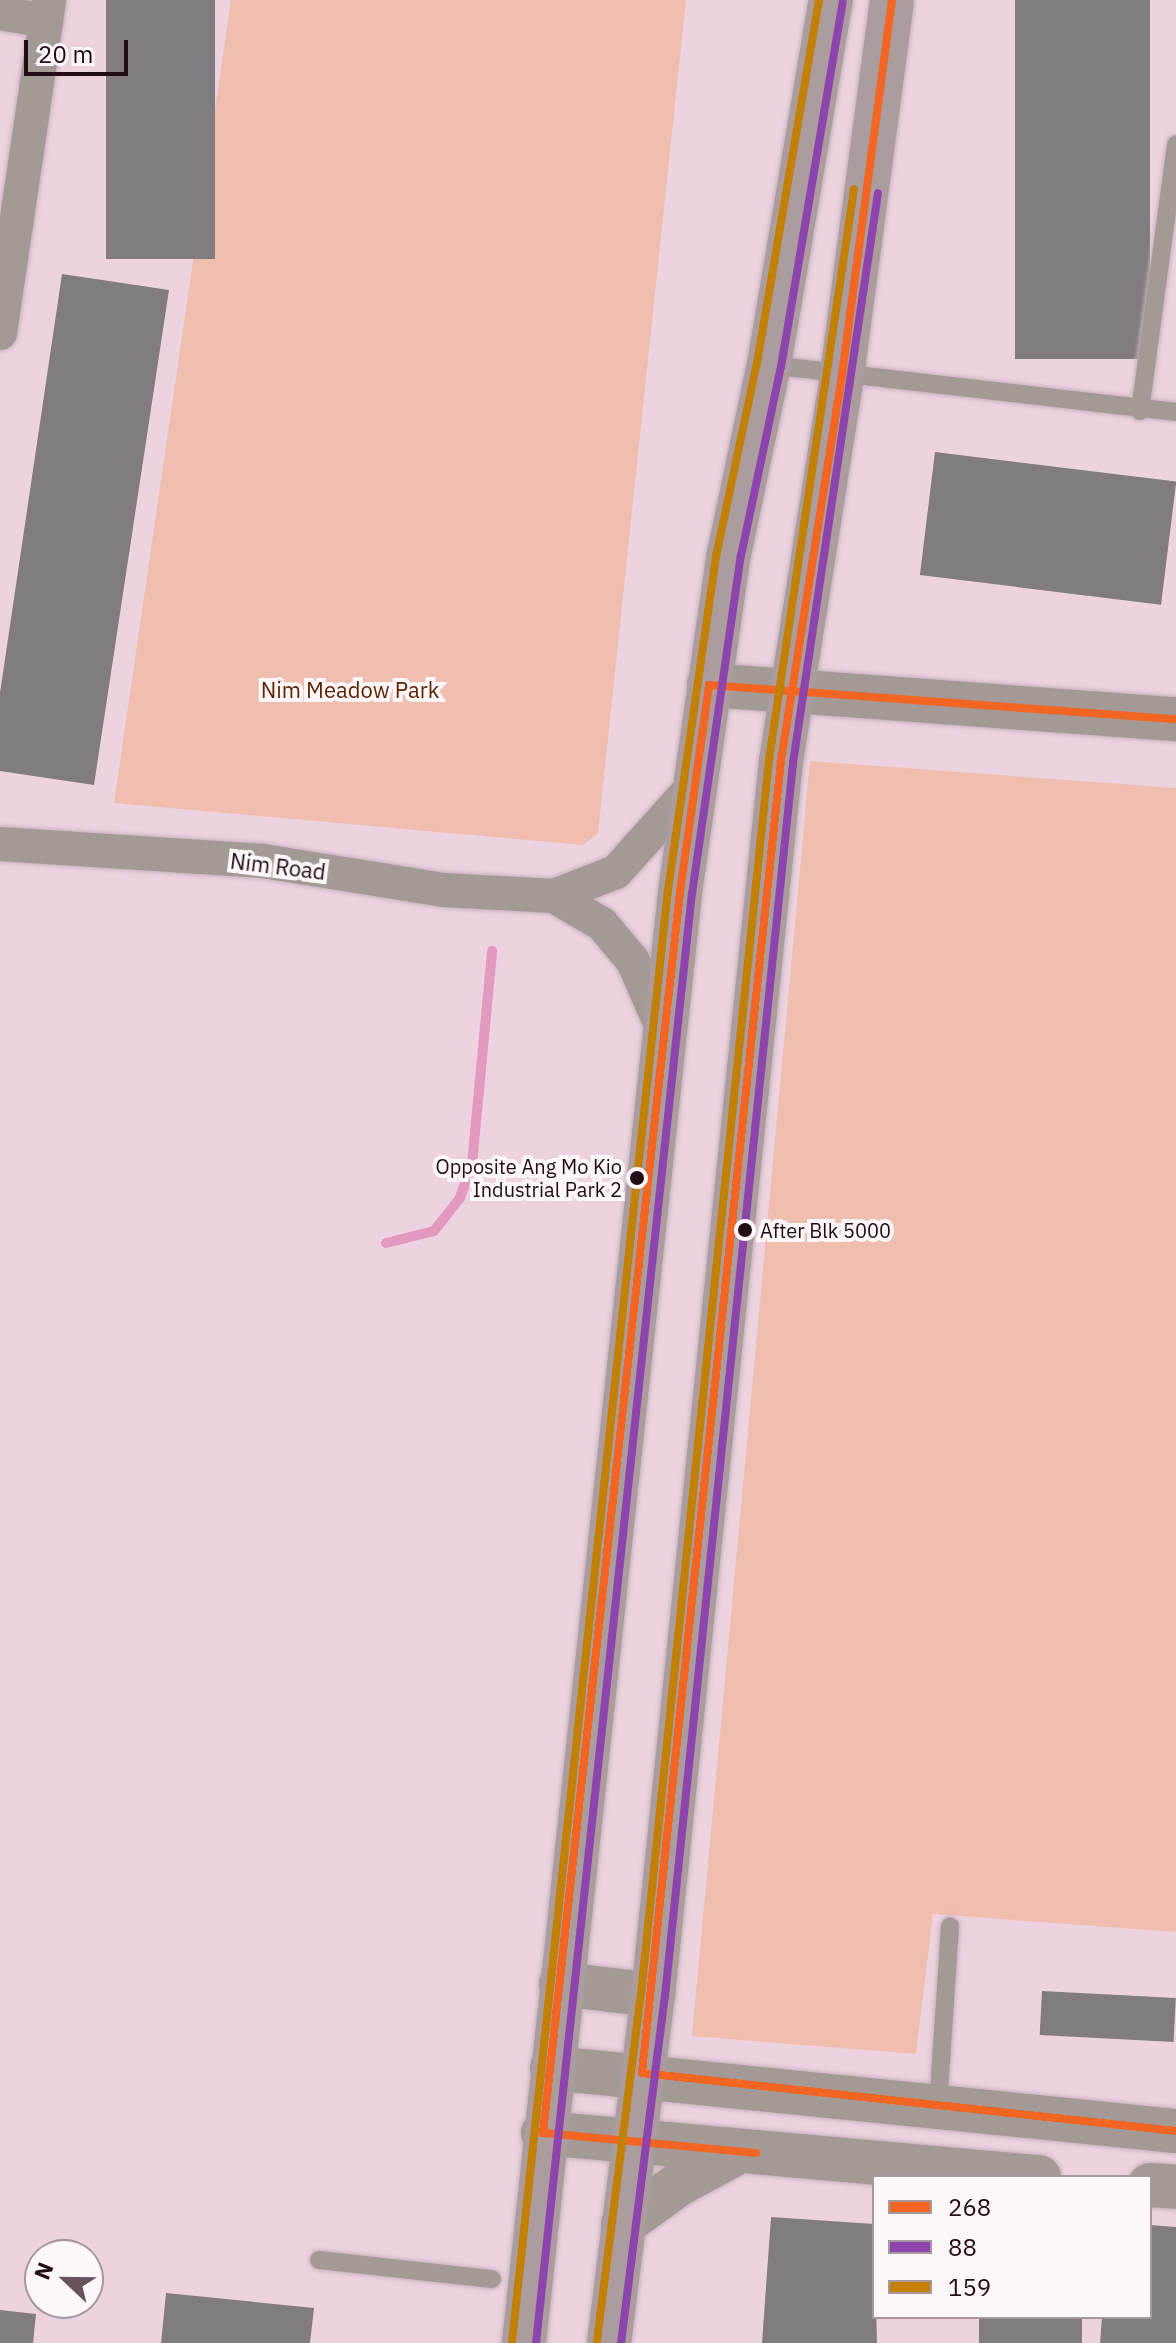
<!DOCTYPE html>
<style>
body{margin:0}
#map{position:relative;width:1176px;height:2343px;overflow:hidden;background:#edd3e0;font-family:"IBM Plex Sans",sans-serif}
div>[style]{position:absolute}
.green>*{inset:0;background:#f0beaf}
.stream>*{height:10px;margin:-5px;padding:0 5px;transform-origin:5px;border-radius:5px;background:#e29ac0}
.building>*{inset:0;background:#807c7f;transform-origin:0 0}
.roads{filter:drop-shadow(0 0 2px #c6b2bc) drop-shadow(0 0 2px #c6b2bc)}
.service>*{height:18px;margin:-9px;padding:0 9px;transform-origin:9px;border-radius:9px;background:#a39995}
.minor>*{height:34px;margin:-17px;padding:0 17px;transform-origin:17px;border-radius:17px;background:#a39995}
.tertiary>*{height:44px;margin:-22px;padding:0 22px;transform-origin:22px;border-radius:22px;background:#a39995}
.primary>*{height:44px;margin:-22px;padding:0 22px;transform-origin:22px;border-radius:22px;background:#ab9c9d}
.bus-1>*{height:8px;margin:-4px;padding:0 4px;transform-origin:4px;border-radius:4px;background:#f26522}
.bus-2>*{height:8px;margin:-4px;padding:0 4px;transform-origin:4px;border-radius:4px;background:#8e44ad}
.bus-3>*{height:8px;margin:-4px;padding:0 4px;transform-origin:4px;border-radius:4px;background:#c28006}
.dots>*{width:22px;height:22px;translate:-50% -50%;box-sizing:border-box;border:4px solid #fdf7f9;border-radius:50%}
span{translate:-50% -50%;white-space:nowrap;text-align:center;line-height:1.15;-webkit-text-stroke:8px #fdf7f9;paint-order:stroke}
.bus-label{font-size:20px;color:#210c17}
.right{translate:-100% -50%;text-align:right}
.left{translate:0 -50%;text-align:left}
.park-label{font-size:22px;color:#5e2500}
.street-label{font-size:22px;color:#210c17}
.legend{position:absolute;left:872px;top:2175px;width:280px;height:144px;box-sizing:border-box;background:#fdf7f9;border:2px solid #a5999f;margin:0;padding:10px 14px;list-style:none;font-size:24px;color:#210c17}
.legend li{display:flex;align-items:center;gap:16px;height:40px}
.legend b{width:40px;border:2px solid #a5999f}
.north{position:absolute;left:24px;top:2239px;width:80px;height:80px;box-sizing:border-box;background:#fdf7f9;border:2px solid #a5999f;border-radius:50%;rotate:292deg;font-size:22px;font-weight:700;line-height:32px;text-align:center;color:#210c17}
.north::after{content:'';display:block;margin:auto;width:28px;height:36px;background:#68525d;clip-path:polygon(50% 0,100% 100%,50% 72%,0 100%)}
.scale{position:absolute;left:24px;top:40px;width:104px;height:36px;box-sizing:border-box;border:4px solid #210c17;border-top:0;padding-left:10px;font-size:24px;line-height:28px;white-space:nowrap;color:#210c17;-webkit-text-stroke:6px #fdf7f9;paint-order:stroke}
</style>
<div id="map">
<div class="green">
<div style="clip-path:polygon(231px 0,686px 0,598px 833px,583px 845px,114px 803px)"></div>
<div style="clip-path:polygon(810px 761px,1176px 788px,1176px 1932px,933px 1914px,916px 2054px,692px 2036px)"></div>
</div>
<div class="stream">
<div style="left:386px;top:1243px;width:49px;rotate:-14deg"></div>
<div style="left:434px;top:1231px;width:42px;rotate:-51.8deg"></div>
<div style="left:460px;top:1198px;width:36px;rotate:-71deg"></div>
<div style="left:472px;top:1164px;width:214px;rotate:-84.6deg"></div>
</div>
<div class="building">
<div style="left:106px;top:0;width:109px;height:259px"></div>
<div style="left:1015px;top:0;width:135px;height:359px"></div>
<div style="clip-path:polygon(62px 274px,169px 290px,94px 785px,0 771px,0 693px)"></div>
<div style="left:935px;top:452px;width:243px;height:124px;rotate:7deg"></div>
<div style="left:1042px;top:1991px;width:134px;height:44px;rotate:3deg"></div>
<div style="clip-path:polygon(771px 2217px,874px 2224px,877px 2343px,762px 2343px)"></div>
<div style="clip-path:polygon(1150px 2225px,1176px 2227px,1176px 2343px,1100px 2343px,1102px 2317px,1150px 2317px)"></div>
<div style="clip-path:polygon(166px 2293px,314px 2308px,310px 2343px,161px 2343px)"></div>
<div style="clip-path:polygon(0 2310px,36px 2314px,33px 2343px,0 2343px)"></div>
<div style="left:979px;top:2317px;width:103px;height:26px"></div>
</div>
<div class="roads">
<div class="service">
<div style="left:770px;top:365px;width:409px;rotate:6.6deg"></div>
<div style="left:1140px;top:411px;width:269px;rotate:-82.3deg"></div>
<div style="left:938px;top:2107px;width:181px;rotate:-86.2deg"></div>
<div style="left:319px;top:2260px;width:174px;rotate:6.3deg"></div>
</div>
<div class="minor">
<div style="left:0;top:13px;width:47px;rotate:9.9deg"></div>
<div style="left:0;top:333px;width:337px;rotate:-81.6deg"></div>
<div style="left:0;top:844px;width:264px;rotate:3.7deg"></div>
<div style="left:263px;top:861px;width:183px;rotate:9.1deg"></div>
<div style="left:444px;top:890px;width:110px;rotate:3.1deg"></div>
<div style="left:664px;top:1032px;width:77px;rotate:-113.6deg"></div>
<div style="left:633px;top:961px;width:48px;rotate:-130deg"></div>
<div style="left:602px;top:924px;width:56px;rotate:-149.7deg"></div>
<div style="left:554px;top:896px;width:66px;rotate:-21.2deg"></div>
<div style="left:616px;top:872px;width:118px;rotate:-48.1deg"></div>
</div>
<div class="tertiary">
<div style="left:709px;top:685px;width:468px;rotate:4.2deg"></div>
<div style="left:561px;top:1984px;width:93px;rotate:6.8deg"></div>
<div style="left:552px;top:2068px;width:627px;rotate:5.77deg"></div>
<div style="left:543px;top:2133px;width:498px;rotate:5.1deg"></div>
<div style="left:1150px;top:2185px;width:26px;rotate:4deg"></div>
<div style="left:623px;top:2224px;width:69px;rotate:-35.5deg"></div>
<div style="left:679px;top:2184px;width:69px;rotate:-28.4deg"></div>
</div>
<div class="primary">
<div style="left:524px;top:2343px;width:1459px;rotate:-83.86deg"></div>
<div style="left:680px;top:892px;width:342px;rotate:-81.8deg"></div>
<div style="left:729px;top:554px;width:193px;rotate:-78.1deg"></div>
<div style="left:769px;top:365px;width:370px;rotate:-80.4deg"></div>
<div style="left:609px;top:2343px;width:351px;rotate:-82.8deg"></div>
<div style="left:653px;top:1995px;width:1241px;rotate:-84.08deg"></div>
<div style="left:781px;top:761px;width:391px;rotate:-81deg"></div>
<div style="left:842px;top:375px;width:378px;rotate:-82.4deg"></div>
</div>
</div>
<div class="bus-1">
<div style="left:892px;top:0;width:378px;rotate:97.6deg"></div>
<div style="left:842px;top:375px;width:391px;rotate:99deg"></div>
<div style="left:781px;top:761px;width:1319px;rotate:96.05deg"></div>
<div style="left:642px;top:2073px;width:537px;rotate:6.2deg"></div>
<div style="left:756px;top:2153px;width:214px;rotate:-174.6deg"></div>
<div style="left:543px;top:2133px;width:1249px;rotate:-83.7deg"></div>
<div style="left:680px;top:892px;width:209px;rotate:-82deg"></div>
<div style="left:709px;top:685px;width:468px;rotate:4.2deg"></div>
</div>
<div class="bus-2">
<div style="left:536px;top:2343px;width:1457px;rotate:-83.86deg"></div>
<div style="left:692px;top:894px;width:342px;rotate:-81.8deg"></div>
<div style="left:741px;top:556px;width:193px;rotate:-78.1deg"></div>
<div style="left:781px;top:367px;width:370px;rotate:-80.4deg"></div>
<div style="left:621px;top:2343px;width:350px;rotate:-82.8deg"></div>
<div style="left:665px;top:1996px;width:1240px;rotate:-84.07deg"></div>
<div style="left:793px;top:763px;width:576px;rotate:-81.52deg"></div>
</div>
<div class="bus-3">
<div style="left:597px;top:2341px;width:350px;rotate:-82.8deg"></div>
<div style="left:641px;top:1994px;width:1241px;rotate:-84.08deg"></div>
<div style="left:769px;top:760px;width:577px;rotate:-81.53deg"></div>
<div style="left:512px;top:2342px;width:1460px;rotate:-83.87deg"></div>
<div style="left:668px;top:890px;width:342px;rotate:-81.8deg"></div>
<div style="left:717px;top:552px;width:193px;rotate:-78.1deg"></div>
<div style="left:757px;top:363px;width:368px;rotate:-80.3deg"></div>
</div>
<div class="dots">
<div style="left:637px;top:1178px;background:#210c17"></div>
<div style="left:745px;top:1230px;background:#210c17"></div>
</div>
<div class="bus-label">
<span class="right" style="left:622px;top:1178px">Opposite Ang Mo Kio<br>Industrial Park 2</span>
<span class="left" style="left:760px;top:1230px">After Blk 5000</span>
</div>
<div class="park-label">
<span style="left:350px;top:690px">Nim Meadow Park</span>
</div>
<div class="street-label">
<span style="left:278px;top:866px;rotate:7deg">Nim Road</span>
</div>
<ul class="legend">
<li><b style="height:10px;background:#f26522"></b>268</li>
<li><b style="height:10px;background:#8e44ad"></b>88</li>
<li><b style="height:10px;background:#c28006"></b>159</li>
</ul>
<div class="north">N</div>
<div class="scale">20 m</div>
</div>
